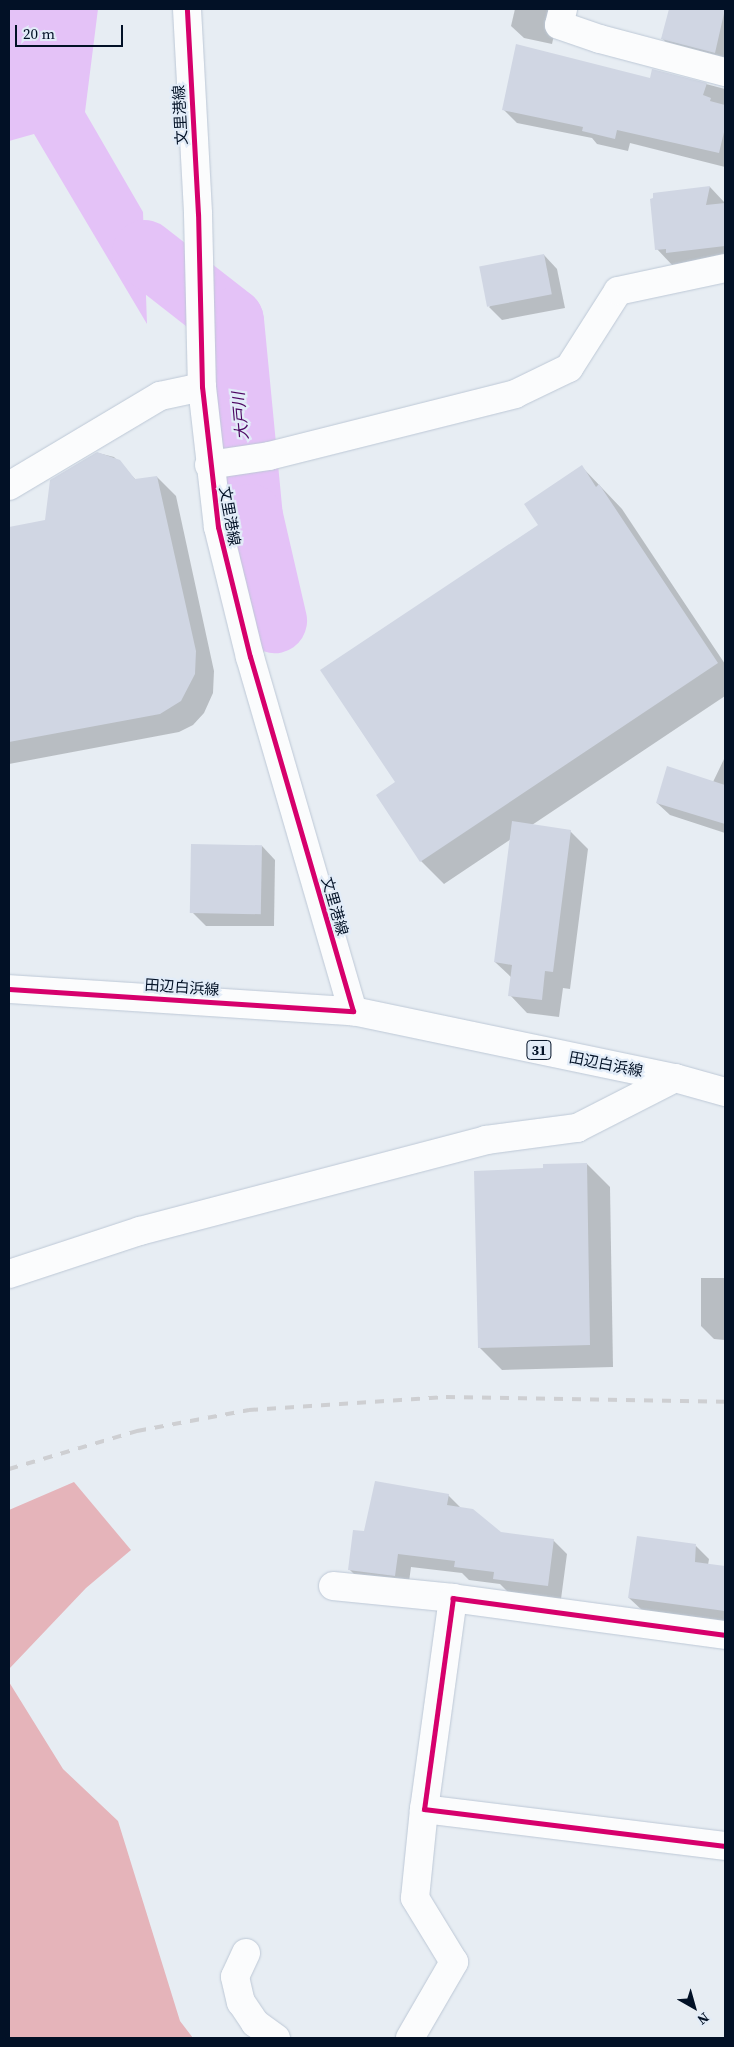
<!DOCTYPE html>
<meta charset="utf-8">
<style>
body{margin:0}
#map{position:relative;width:734px;height:2047px;overflow:hidden;background:#e7edf3;font-family:"Source Serif 4","Noto Sans JP",serif}
div>[style]{position:absolute}
.forest>*{inset:0;background:#e5b4ba}
.water>*{inset:0;background:#e4c2f7}
.shadow>*{inset:0;background:#0003}
.river>*{height:65px;margin:-32.5px;padding:0 32.5px;transform-origin:32.5px;border-radius:32.5px;background:#e4c2f7}
.building>*{inset:0;background:#d0d6e3;transform-origin:0 0}
.roads{filter:drop-shadow(0 0 1px #bdc8d6) drop-shadow(0 0 1px #bdc8d6)}
.minor>*{height:28px;margin:-14px;padding:0 14px;transform-origin:14px;border-radius:14px;background:#fbfcfd}
.secondary>*{height:28px;margin:-14px;padding:0 14px;transform-origin:14px;border-radius:14px;background:#fbfcfd}
.primary>*{height:28px;margin:-14px;padding:0 14px;transform-origin:14px;border-radius:14px;background:#fbfcfd}
.rail>*{height:4px;margin-top:-2px;transform-origin:0;background:repeating-linear-gradient(90deg,#cecfd2 0 9px,transparent 0 18px)}
.cycleway>*{height:5px;margin:-2.5px;padding:0 2.5px;transform-origin:2.5px;border-radius:2.5px;background:#d6006c}
span{translate:-50% -50%;white-space:nowrap;text-align:center;line-height:1.15;-webkit-text-stroke:4.5px #e2ecf8;paint-order:stroke}
.shield-label span{padding:1px 4px;background:#e2ecf8;border:1px solid;border-radius:4px;-webkit-text-stroke-width:0}
.shield-label{font-size:14px;color:#021126;font-weight:700}
.street-label{font-size:15px;color:#021126}
.water-label{font-size:16px;color:#4c0762;font-style:italic}
.frame{position:absolute;inset:0;border:10px solid #021126;pointer-events:none}
.north{position:absolute;left:669px;top:1982px;width:50px;height:50px;-webkit-text-stroke:4px #e2ecf8;paint-order:stroke;rotate:142deg;font-size:14px;font-weight:700;line-height:20px;text-align:center;color:#021126}
.north::after{content:'';display:block;margin:auto;width:18px;height:22px;background:#021126;clip-path:polygon(50% 0,100% 100%,50% 72%,0 100%)}
.scale{position:absolute;left:15px;top:25px;width:108px;height:22px;box-sizing:border-box;border:2px solid #021126;border-top:0;padding-left:6px;font-size:15px;line-height:18px;white-space:nowrap;color:#021126;-webkit-text-stroke:4px #e2ecf8;paint-order:stroke}
</style>
<div id="map">
<div class="forest">
<div style="clip-path:polygon(74px 1482px,131px 1550px,86px 1588px,9px 1669px,9px 1510px)"></div>
<div style="clip-path:polygon(9px 1682px,63px 1769px,118px 1821px,180px 2021px,193px 2038px,9px 2038px)"></div>
</div>
<div class="water">
<div style="clip-path:polygon(9px 9px,98px 9px,85px 112px,143px 212px,147px 324px,34px 134px,9px 141px)"></div>
</div>
<div class="shadow">
<div style="clip-path:polygon(515px 9px,560px 9px,552px 44px,524px 38px,511px 26px)"></div>
<div style="clip-path:polygon(670px 9px,725px 9px,725px 64px,674px 51px,662px 38px)"></div>
<div style="clip-path:polygon(653px 70px,725px 89px,725px 167px,630px 143px,628px 151px,597px 144px,592px 138px,517px 123px,503px 109px,651px 79px)"></div>
<div style="clip-path:polygon(710px 187px,725px 203px,725px 264px,673px 266px,657px 249px,654px 194px)"></div>
<div style="clip-path:polygon(544px 255px,557px 269px,565px 308px,502px 320px,489px 307px)"></div>
<div style="clip-path:polygon(98px 453px,114px 457px,136px 480px,157px 477px,176px 496px,214px 671px,213px 693px,204px 713px,193px 725px,179px 732px,9px 764px,9px 529px,47px 521px)"></div>
<div style="clip-path:polygon(582px 467px,622px 509px,725px 664px,725px 696px,532px 825px,570px 831px,588px 849px,570px 989px,563px 988px,559px 1017px,527px 1013px,510px 995px,512px 978px,495px 962px,511px 839px,444px 884px,421px 861px,397px 782px,540px 526px)"></div>
<div style="clip-path:polygon(725px 757px,725px 833px,670px 815px,657px 803px,713px 782px)"></div>
<div style="clip-path:polygon(262px 846px,275px 860px,274px 926px,206px 926px,192px 912px)"></div>
<div style="clip-path:polygon(587px 1164px,610px 1187px,613px 1367px,502px 1370px,479px 1347px,545px 1170px)"></div>
<div style="clip-path:polygon(701px 1278px,725px 1278px,725px 1340px,714px 1339px,701px 1326px)"></div>
<div style="clip-path:polygon(448px 1495px,461px 1508px,500px 1533px,553px 1540px,567px 1554px,561px 1599px,508px 1592px,500px 1584px,469px 1580px,462px 1573px,411px 1567px,408px 1589px,363px 1583px,349px 1569px,365px 1533px)"></div>
<div style="clip-path:polygon(696px 1546px,709px 1559px,708px 1565px,725px 1567px,725px 1622px,643px 1611px,629px 1598px)"></div>
</div>
<div class="river">
<div style="left:144px;top:252px;width:110px;rotate:38deg"></div>
<div style="left:231px;top:320px;width:197px;rotate:84.5deg"></div>
<div style="left:250px;top:516px;width:107px;rotate:77deg"></div>
</div>
<div class="building">
<div style="clip-path:polygon(669px 9px,725px 9px,715px 53px,661px 39px)"></div>
<div style="clip-path:polygon(516px 44px,650px 78px,652px 69px,707px 83px,703px 95px,711px 98px,710px 101px,725px 105px,725px 128px,719px 153px,617px 130px,615px 139px,582px 131px,583px 127px,502px 110px)"></div>
<div style="clip-path:polygon(710px 186px,706px 205px,725px 203px,725px 246px,666px 253px,666px 249px,655px 250px,650px 199px,653px 198px,653px 193px)"></div>
<div style="left:544px;top:254px;width:41px;height:66px;rotate:79deg"></div>
<div style="clip-path:polygon(97px 452px,120px 460px,135px 479px,157px 476px,196px 651px,195px 674px,181px 701px,160px 714px,9px 742px,9px 527px,45px 520px,50px 480px)"></div>
<div style="clip-path:polygon(582px 465px,596px 487px,599px 484px,718px 663px,420px 862px,376px 795px,395px 782px,320px 670px,538px 525px,524px 504px)"></div>
<div style="clip-path:polygon(667px 766px,725px 785px,725px 824px,656px 803px)"></div>
<div style="clip-path:polygon(512px 821px,571px 830px,553px 972px,545px 971px,542px 1000px,508px 996px,512px 965px,494px 962px)"></div>
<div style="left:191px;top:844px;width:71px;height:69px;rotate:1deg"></div>
<div style="clip-path:polygon(587px 1163px,590px 1345px,478px 1348px,474px 1171px,543px 1168px,543px 1164px)"></div>
<div style="clip-path:polygon(375px 1481px,449px 1494px,447px 1505px,473px 1509px,501px 1532px,554px 1539px,548px 1586px,493px 1579px,494px 1572px,454px 1567px,455px 1561px,398px 1554px,395px 1576px,348px 1570px,353px 1530px,364px 1531px)"></div>
<div style="clip-path:polygon(637px 1536px,696px 1544px,695px 1562px,725px 1566px,725px 1611px,628px 1598px)"></div>
</div>
<div class="roads">
<div class="minor">
<div style="left:563px;top:9px;width:16px;rotate:104deg"></div>
<div style="left:559px;top:25px;width:43px;rotate:18.9deg"></div>
<div style="left:600px;top:39px;width:129px;rotate:14.8deg"></div>
<div style="left:209px;top:465px;width:61px;rotate:-8.5deg"></div>
<div style="left:269px;top:456px;width:254px;rotate:-14.1deg"></div>
<div style="left:515px;top:394px;width:60px;rotate:-25.7deg"></div>
<div style="left:569px;top:368px;width:91px;rotate:-57.5deg"></div>
<div style="left:618px;top:291px;width:109px;rotate:-12.1deg"></div>
<div style="left:9px;top:486px;width:176px;rotate:-30.8deg"></div>
<div style="left:160px;top:396px;width:43px;rotate:-12.1deg"></div>
<div style="left:9px;top:1274px;width:138px;rotate:-18.2deg"></div>
<div style="left:140px;top:1231px;width:358px;rotate:-14.7deg"></div>
<div style="left:486px;top:1140px;width:92px;rotate:-7.5deg"></div>
<div style="left:577px;top:1128px;width:110px;rotate:-27deg"></div>
<div style="left:333px;top:1586px;width:121px;rotate:5.7deg"></div>
<div style="left:725px;top:1635px;width:275px;rotate:-172.3deg"></div>
<div style="left:453px;top:1598px;width:213px;rotate:97.8deg"></div>
<div style="left:424px;top:1809px;width:303px;rotate:7deg"></div>
<div style="left:246px;top:1953px;width:26px;rotate:115deg"></div>
<div style="left:235px;top:1977px;width:26px;rotate:77deg"></div>
<div style="left:241px;top:2002px;width:25px;rotate:56deg"></div>
<div style="left:255px;top:2023px;width:26px;rotate:36deg"></div>
<div style="left:410px;top:2038px;width:88px;rotate:-59.9deg"></div>
<div style="left:454px;top:1962px;width:75px;rotate:-121.4deg"></div>
<div style="left:415px;top:1898px;width:89px;rotate:-84.2deg"></div>
</div>
<div class="secondary">
<div style="left:187px;top:9px;width:205px;rotate:86.9deg"></div>
<div style="left:198px;top:214px;width:173px;rotate:88.7deg"></div>
<div style="left:202px;top:387px;width:141px;rotate:83.5deg"></div>
<div style="left:218px;top:527px;width:134px;rotate:76.2deg"></div>
<div style="left:250px;top:657px;width:369px;rotate:73.8deg"></div>
</div>
<div class="primary">
<div style="left:9px;top:989px;width:345px;rotate:3.7deg"></div>
<div style="left:353px;top:1011px;width:329px;rotate:11.8deg"></div>
<div style="left:675px;top:1078px;width:52px;rotate:15.6deg"></div>
</div>
</div>
<div class="rail">
<div style="left:9px;top:1469px;width:134px;rotate:-16.5deg"></div>
<div style="left:137px;top:1431px;width:114px;rotate:-10.6deg"></div>
<div style="left:249px;top:1410px;width:197px;rotate:-3.8deg"></div>
<div style="left:446px;top:1397px;width:279px;rotate:1deg"></div>
</div>
<div class="cycleway">
<div style="left:9px;top:989px;width:345px;rotate:3.7deg"></div>
<div style="left:353px;top:1011px;width:369px;rotate:-106.2deg"></div>
<div style="left:250px;top:657px;width:134px;rotate:-103.8deg"></div>
<div style="left:218px;top:527px;width:141px;rotate:-96.5deg"></div>
<div style="left:202px;top:387px;width:173px;rotate:-91.3deg"></div>
<div style="left:198px;top:214px;width:205px;rotate:-93.1deg"></div>
<div style="left:725px;top:1635px;width:275px;rotate:-172.3deg"></div>
<div style="left:453px;top:1598px;width:213px;rotate:97.8deg"></div>
<div style="left:424px;top:1809px;width:303px;rotate:7deg"></div>
</div>
<div class="shield-label">
<span style="left:539px;top:1050px">31</span>
</div>
<div class="street-label">
<span style="left:180px;top:115px;rotate:-93deg">文里港線</span>
<span style="left:230px;top:516px;rotate:80deg">文里港線</span>
<span style="left:335px;top:906px;rotate:74deg">文里港線</span>
<span style="left:182px;top:987px;rotate:4deg">田辺白浜線</span>
<span style="left:606px;top:1064px;rotate:11deg">田辺白浜線</span>
</div>
<div class="water-label">
<span style="left:240px;top:416px;rotate:-95deg">大戸川</span>
</div>
<div class="frame"></div>
<div class="north">N</div>
<div class="scale">20 m</div>
</div>
